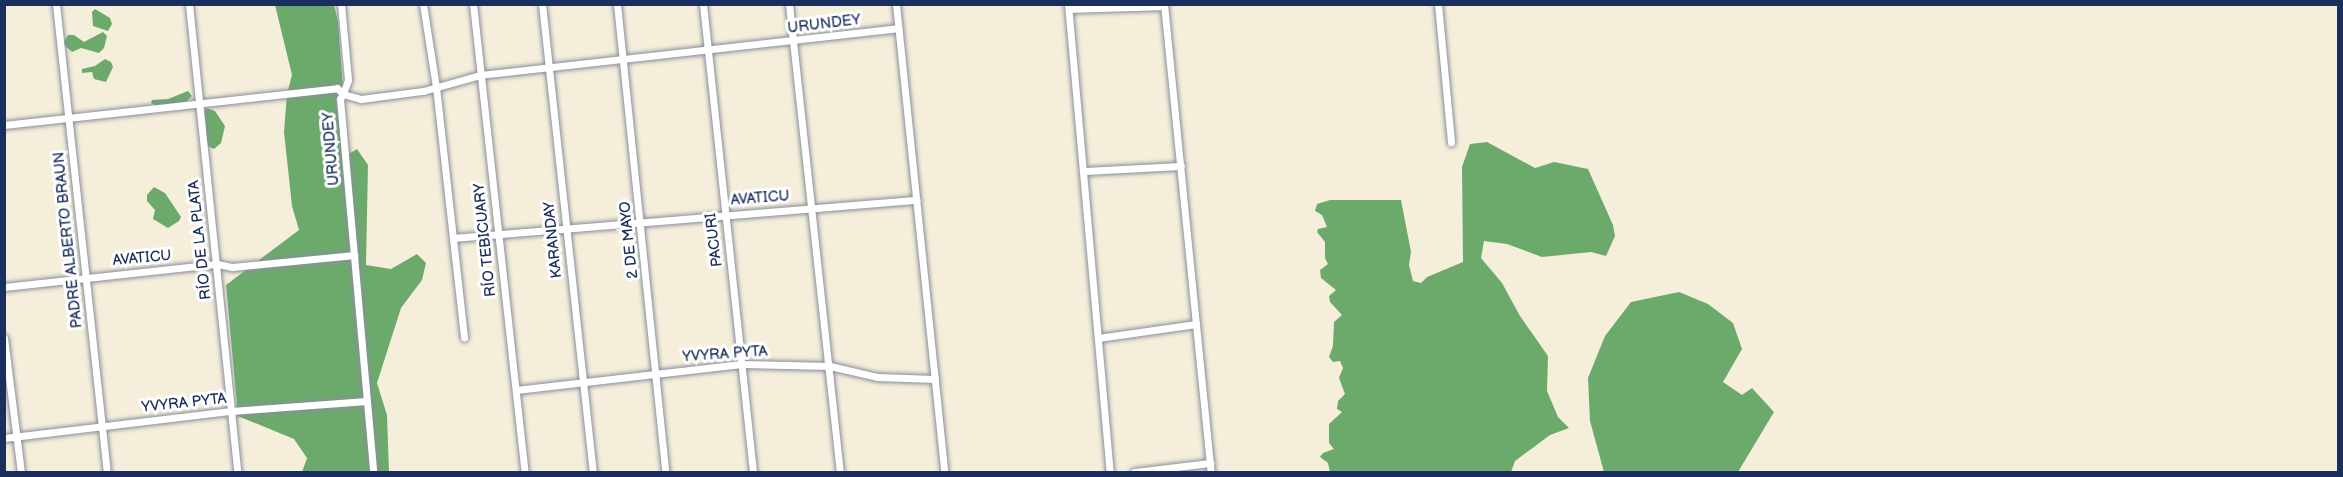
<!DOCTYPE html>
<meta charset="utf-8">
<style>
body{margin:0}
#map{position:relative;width:2343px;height:477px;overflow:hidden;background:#f5eedb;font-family:"Balsamiq Sans",sans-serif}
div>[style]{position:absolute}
.forest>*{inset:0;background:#6caa6c}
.roads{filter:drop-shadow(0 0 2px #888e9c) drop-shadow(0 0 2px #888e9c)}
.minor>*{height:7px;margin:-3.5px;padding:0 3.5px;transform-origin:3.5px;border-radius:3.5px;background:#fff}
span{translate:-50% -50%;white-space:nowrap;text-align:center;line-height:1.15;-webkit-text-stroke:6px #fff;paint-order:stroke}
.street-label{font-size:15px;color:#1b2f5e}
.frame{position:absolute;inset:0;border:6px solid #1b2f5e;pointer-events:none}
</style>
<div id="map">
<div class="forest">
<div style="clip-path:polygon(275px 5px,334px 5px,338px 21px,344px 102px,341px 127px,347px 155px,357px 149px,368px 165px,366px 265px,391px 269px,417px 254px,426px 263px,422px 280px,401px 308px,377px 383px,387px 415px,389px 472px,302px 472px,307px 458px,294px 439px,238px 416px,226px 285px,299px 230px,292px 206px,284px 132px,287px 94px,292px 75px)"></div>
<div style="clip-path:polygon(95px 9px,110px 18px,112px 24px,108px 31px,93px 26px,92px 12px)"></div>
<div style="clip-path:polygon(103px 32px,107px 36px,104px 48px,99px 53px,81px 48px,72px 52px,63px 44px,68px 35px,74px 35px,84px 42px)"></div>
<div style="clip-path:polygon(105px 59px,111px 62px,113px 67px,106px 82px,94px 79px,92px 72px,82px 73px,82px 69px,95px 66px)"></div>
<div style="clip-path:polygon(188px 91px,192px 96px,185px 103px,157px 106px,151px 103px,152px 100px,168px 99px)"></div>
<div style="clip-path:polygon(207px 108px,215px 111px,225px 126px,221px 143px,214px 149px,205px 145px,206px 123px,203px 114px)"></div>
<div style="clip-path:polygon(1487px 142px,1535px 168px,1554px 162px,1588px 169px,1613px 225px,1615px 236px,1606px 256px,1591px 252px,1542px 257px,1507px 244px,1484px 241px,1481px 258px,1502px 283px,1520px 316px,1548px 356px,1547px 391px,1558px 417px,1569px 428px,1550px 435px,1515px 461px,1511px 472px,1330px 472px,1328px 463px,1320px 457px,1323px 453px,1334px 449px,1329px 443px,1329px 424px,1342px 412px,1337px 409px,1338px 401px,1345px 394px,1339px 378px,1343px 368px,1340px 361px,1333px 362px,1329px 357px,1333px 346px,1334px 322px,1342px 315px,1330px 302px,1329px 296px,1336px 290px,1321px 278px,1320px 270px,1328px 264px,1325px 258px,1325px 242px,1317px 232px,1318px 229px,1327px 227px,1322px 215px,1315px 211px,1317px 204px,1330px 200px,1401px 200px,1411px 252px,1409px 265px,1413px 281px,1421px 283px,1427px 277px,1463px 262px,1462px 167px,1470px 144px)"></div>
<div style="clip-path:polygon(154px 187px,165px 193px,181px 217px,179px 221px,168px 228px,153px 219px,155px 210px,147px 201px,147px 195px)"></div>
<div style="clip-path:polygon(1679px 292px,1708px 304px,1733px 323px,1742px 349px,1723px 382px,1742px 395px,1752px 388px,1774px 412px,1738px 472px,1604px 472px,1590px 421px,1588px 378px,1605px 336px,1631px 302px)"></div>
</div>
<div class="roads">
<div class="minor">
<div style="left:56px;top:4px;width:471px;rotate:83.8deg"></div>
<div style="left:189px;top:4px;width:470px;rotate:84.1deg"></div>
<div style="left:341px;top:4px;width:76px;rotate:84.7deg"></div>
<div style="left:348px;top:80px;width:15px;rotate:110deg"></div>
<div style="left:343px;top:94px;width:19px;rotate:16deg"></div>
<div style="left:361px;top:99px;width:63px;rotate:-7.4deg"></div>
<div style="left:423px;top:91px;width:59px;rotate:-15.7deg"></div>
<div style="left:480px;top:75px;width:421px;rotate:-6.4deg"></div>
<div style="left:423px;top:4px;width:84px;rotate:81.1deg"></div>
<div style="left:436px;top:87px;width:252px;rotate:83.6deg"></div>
<div style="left:473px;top:4px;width:471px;rotate:83.7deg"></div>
<div style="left:542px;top:4px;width:471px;rotate:83.8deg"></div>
<div style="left:617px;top:4px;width:470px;rotate:84.1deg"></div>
<div style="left:703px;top:4px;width:471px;rotate:83.9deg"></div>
<div style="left:789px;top:4px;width:471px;rotate:83.8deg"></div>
<div style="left:896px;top:4px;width:470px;rotate:84.1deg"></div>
<div style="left:1068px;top:4px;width:470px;rotate:84.9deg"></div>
<div style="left:1164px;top:4px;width:470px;rotate:84.3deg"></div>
<div style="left:1438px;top:4px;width:139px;rotate:84.6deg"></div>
<div style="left:1069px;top:9px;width:95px;rotate:-1.8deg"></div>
<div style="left:4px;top:125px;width:335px;rotate:-6.3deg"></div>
<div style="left:337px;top:88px;width:8px;rotate:45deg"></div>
<div style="left:343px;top:94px;width:6px;rotate:121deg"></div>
<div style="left:340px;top:99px;width:374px;rotate:84.9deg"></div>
<div style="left:1084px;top:171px;width:97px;rotate:-3deg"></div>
<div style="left:453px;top:238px;width:465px;rotate:-4.7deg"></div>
<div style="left:4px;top:287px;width:214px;rotate:-6.2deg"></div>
<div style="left:217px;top:264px;width:15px;rotate:11deg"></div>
<div style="left:232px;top:267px;width:123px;rotate:-5.6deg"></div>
<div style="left:4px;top:338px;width:135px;rotate:82.8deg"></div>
<div style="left:1098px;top:338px;width:99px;rotate:-8.1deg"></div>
<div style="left:516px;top:390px;width:227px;rotate:-6.6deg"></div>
<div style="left:742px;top:364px;width:88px;rotate:1.3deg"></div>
<div style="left:830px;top:366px;width:48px;rotate:13.2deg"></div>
<div style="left:877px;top:377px;width:58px;rotate:2deg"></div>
<div style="left:4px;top:438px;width:229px;rotate:-6.8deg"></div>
<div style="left:231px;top:411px;width:136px;rotate:-4.2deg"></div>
<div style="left:1134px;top:472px;width:77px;rotate:-6.8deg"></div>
</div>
</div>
<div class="street-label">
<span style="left:824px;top:24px;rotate:-7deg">URUNDEY</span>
<span style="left:331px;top:149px;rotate:-95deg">URUNDEY</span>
<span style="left:760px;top:198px;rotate:-4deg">AVATICU</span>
<span style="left:68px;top:240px;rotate:-96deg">PADRE ALBERTO BRAUN</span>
<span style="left:200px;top:240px;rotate:-96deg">RÍO DE LA PLATA</span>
<span style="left:485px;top:240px;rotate:-96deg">RÍO TEBICUARY</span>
<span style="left:553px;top:240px;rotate:-96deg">KARANDAY</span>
<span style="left:629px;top:240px;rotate:-96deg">2 DE MAYO</span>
<span style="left:714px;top:240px;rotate:-97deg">PACURI</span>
<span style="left:142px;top:258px;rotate:-5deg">AVATICU</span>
<span style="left:725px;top:354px;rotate:-4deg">YVYRA PYTA</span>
<span style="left:184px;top:403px;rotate:-6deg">YVYRA PYTA</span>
</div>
<div class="frame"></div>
</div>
